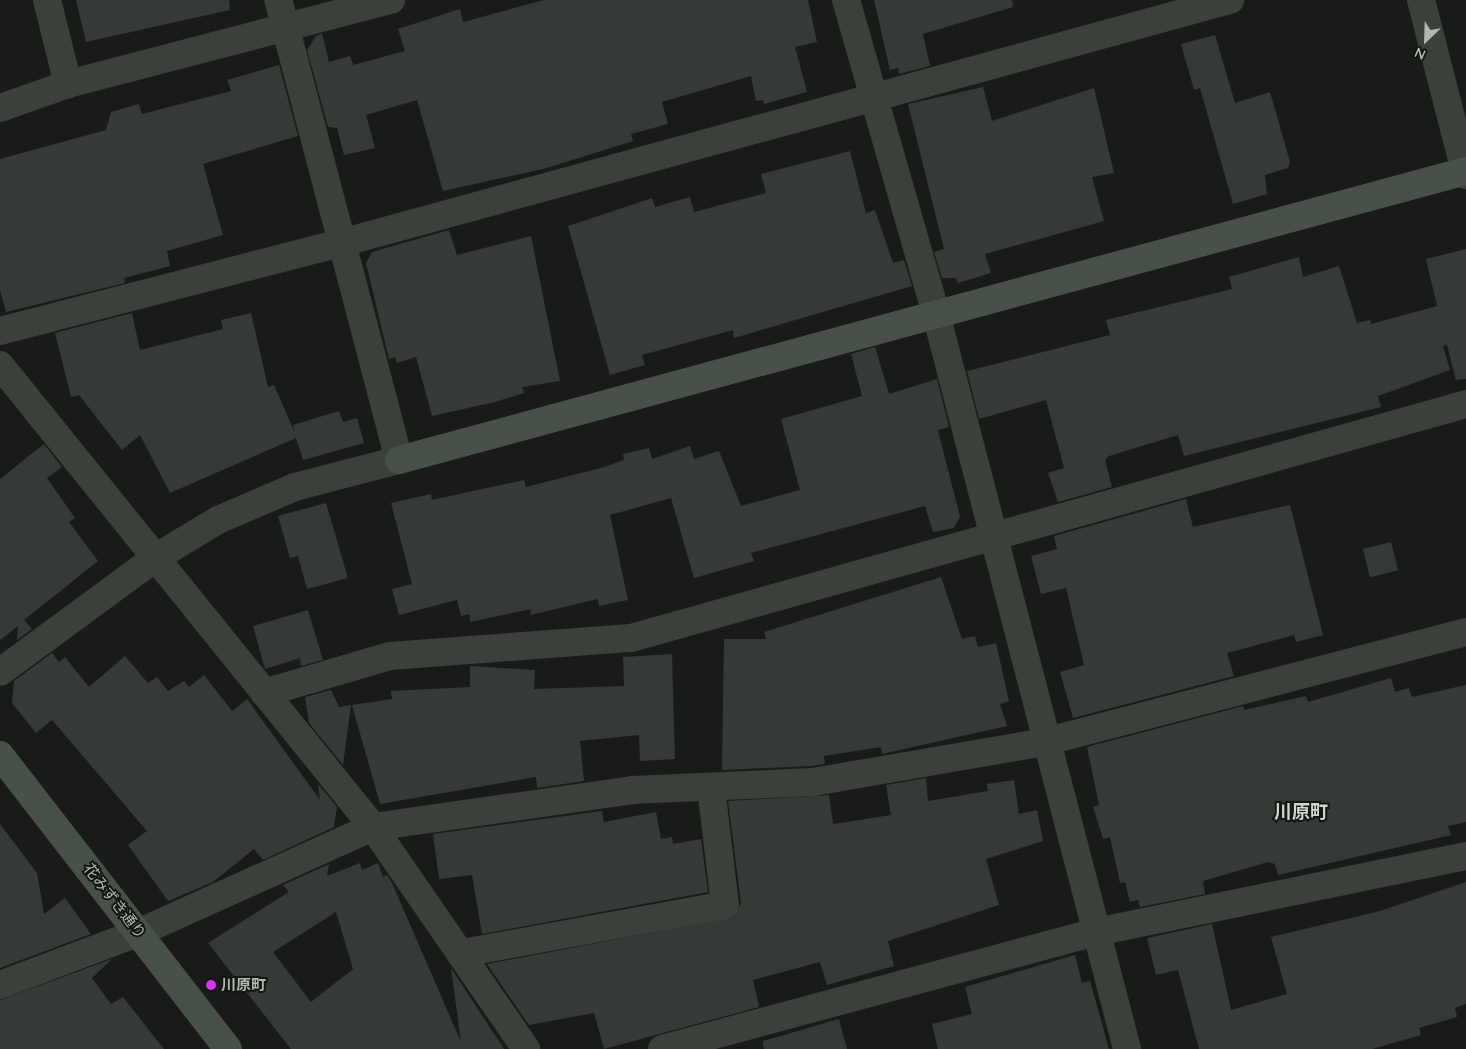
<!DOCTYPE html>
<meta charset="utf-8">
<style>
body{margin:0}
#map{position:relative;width:1466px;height:1049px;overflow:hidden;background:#191b19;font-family:Quicksand,"Noto Sans JP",sans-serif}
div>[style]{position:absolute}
.building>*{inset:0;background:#363a36;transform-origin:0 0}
.street>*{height:28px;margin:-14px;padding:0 14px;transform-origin:14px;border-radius:14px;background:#3a403a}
.secondary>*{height:28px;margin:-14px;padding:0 14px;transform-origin:14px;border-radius:14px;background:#485148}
.dots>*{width:14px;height:14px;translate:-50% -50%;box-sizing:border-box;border:2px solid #141614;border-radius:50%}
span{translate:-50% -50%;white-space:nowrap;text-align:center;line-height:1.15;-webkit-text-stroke:4px #141614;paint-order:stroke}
.street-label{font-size:15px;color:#adbbab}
.poi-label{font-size:15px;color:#adbbab;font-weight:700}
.left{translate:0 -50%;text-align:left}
.quarter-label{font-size:18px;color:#cdd7cc;font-weight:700}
.north{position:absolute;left:1401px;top:15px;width:50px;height:50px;-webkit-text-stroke:4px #141614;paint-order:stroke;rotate:204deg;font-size:14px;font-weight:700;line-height:20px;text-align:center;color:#adbbab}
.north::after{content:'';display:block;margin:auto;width:18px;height:22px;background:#adbbab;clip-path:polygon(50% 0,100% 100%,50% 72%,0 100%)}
</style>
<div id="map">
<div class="building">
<div style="clip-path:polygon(76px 0,229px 0,230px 10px,86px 42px)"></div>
<div style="clip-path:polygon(544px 0,808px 0,817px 42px,795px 47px,807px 92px,764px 104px,763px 100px,756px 101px,751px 76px,662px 102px,668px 124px,631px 134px,633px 141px,547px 168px,443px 191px,417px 100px,366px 115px,375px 148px,344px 155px,337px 128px,328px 127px,307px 50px,316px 36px,322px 34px,329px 62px,350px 56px,353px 65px,405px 51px,398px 29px,460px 9px,463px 22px)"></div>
<div style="clip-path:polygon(874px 0,1012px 0,1013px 7px,923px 34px,930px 66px,899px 74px,898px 68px,890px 70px)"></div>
<div style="clip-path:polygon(1215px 35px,1235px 103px,1270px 92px,1290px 162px,1288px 168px,1265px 175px,1267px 194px,1233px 204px,1200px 88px,1194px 90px,1181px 44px)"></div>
<div style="clip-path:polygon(279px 65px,298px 136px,203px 164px,223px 235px,167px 251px,170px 266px,124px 278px,125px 283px,6px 312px,0 290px,0 159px,106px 130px,111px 112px,139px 104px,142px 114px,231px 91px,227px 80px)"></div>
<div style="clip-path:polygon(983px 87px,992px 121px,1094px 88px,1114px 173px,1092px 177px,1104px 221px,985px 254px,991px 273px,958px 283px,956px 278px,942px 278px,934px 252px,944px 249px,908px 104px)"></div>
<div style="clip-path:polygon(850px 151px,866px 213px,875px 210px,893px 263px,904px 260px,912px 286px,734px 338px,733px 330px,642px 355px,645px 365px,610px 375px,568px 226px,652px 198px,655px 207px,690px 197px,694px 212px,766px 193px,761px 174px)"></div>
<div style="clip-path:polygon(449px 230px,457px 255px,531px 236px,560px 381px,522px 387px,524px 393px,495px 402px,432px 416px,416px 357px,397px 363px,395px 357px,389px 359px,366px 263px,372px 252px)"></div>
<div style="clip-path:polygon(1466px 249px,1466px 379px,1456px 380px,1447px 345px,1443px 346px,1450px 370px,1378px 396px,1381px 407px,1184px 456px,1178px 435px,1109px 456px,1105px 460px,1112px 487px,1058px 502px,1048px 473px,1064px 468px,1046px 400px,979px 419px,967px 371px,1110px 335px,1106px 320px,1232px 289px,1229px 277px,1299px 257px,1303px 277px,1339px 266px,1357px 323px,1370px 320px,1371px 324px,1437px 306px,1426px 259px)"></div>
<div style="clip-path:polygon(132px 313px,140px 350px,223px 329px,221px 320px,251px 313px,268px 387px,274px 385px,295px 433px,293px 425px,339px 411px,343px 422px,357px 418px,364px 443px,303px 460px,296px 438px,170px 493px,140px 435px,122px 450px,79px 395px,71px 397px,55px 333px)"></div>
<div style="clip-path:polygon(875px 347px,889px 394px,937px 379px,949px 427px,938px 430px,960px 517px,954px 528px,933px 532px,925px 506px,751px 553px,754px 561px,694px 578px,671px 498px,610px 515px,628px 600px,599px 606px,598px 599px,530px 615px,531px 609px,470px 622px,470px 614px,461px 616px,457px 600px,399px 615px,392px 589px,412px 584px,391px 503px,431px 494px,432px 500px,524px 480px,526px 487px,601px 468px,624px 460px,623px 454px,649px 448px,652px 459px,690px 446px,694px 459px,719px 451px,741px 506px,800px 490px,781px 419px,862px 396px,851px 354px)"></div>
<div style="clip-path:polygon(44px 444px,62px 467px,47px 478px,75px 518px,69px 522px,98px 561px,24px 620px,32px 629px,17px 640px,18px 626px,0 640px,0 479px)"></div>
<div style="clip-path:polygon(1186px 499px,1193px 527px,1290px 505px,1323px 635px,1296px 642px,1294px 635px,1227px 653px,1234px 676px,1073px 718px,1060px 672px,1084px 665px,1066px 588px,1041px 594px,1031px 556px,1057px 549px,1054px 536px)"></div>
<div style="clip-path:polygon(326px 503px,348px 578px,307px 589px,298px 556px,290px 558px,278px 516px)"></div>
<div style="left:1391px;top:542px;width:29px;height:29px;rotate:76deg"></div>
<div style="clip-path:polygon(941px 577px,962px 639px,975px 636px,978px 647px,996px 643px,1009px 701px,1000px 704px,1007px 726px,882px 754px,881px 747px,824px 756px,825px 764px,811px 766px,722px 770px,724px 639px,766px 639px,764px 632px)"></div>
<div style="clip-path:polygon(308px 610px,323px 660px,301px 666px,300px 658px,265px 669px,253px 626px)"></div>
<div style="clip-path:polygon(52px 653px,59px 662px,65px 657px,89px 687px,125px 656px,148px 683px,157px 677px,168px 691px,184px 681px,189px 687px,204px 675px,232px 711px,247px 699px,320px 800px,318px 784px,337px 807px,334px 827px,263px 860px,254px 849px,213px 882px,168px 901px,128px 845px,147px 831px,52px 720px,36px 733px,12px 703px,14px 681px)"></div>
<div style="clip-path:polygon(672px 654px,675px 759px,640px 761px,639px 735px,580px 741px,584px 781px,537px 788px,536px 777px,380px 804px,352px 705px,392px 699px,391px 691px,470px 687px,470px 666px,535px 670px,534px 689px,624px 686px,623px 657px)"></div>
<div style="clip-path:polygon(1391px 678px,1395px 692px,1409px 688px,1412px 697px,1466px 685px,1466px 822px,1448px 826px,1451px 835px,1278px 875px,1275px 864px,1268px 862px,1203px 881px,1205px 894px,1140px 907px,1138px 900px,1130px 902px,1125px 882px,1120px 883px,1110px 837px,1103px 839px,1093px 807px,1099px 805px,1087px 747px,1243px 706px,1244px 710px,1306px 696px,1308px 702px)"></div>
<div style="clip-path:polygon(331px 690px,339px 707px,351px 705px,343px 765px,309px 723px,305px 697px)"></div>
<div style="clip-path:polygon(926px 778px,928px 801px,988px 791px,987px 784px,1014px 780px,1019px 814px,1037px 810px,1043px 841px,986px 859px,999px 905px,888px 941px,894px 966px,827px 985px,820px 962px,753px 980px,759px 1007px,604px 1049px,594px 1013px,529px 1025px,487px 964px,734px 917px,741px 903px,728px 801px,829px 795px,833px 824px,891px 815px,886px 785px)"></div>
<div style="clip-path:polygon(602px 811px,604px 822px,656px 812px,661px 839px,672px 837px,673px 844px,701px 839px,708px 892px,482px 934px,472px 875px,439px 879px,433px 834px)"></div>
<div style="clip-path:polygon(0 824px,37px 873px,44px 914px,65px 898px,91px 934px,0 968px)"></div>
<div style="clip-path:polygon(evenodd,360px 863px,362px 870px,378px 863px,383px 877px,387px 875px,392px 883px,461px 1042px,451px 968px,504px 1049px,291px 1049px,208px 943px,289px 892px,283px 885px,329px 864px,327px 876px,360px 863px,336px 912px,353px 969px,311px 1002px,273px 952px,336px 912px)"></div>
<div style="clip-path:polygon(1466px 882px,1466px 1004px,1455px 1008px,1457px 1017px,1419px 1028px,1421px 1035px,1372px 1049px,1199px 1049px,1178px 970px,1156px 975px,1147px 938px,1212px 924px,1231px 1010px,1287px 994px,1271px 937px,1380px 911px)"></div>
<div style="clip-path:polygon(1075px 955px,1082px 983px,1090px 981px,1109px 1049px,938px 1049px,932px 1024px,972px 1014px,965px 987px)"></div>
<div style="clip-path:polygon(112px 959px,92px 978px,111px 1004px,123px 997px,164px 1049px,0 1049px,0 1000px)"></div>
<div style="clip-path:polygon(839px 1019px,847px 1049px,764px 1049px,763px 1041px)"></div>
</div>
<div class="street">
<div style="left:47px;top:0;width:87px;rotate:76deg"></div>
<div style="left:846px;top:0;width:327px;rotate:74deg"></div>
<div style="left:936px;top:314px;width:759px;rotate:75.43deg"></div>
<div style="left:1421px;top:0;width:181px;rotate:75.6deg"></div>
<div style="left:0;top:108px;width:72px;rotate:-19.4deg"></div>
<div style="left:68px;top:84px;width:334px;rotate:-14.6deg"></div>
<div style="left:0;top:331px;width:352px;rotate:-14.5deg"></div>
<div style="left:341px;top:243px;width:922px;rotate:-15.29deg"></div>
<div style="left:0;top:365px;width:594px;rotate:51.08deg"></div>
<div style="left:373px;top:827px;width:270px;rotate:55.4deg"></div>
<div style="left:0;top:672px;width:192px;rotate:-36.3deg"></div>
<div style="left:155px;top:558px;width:74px;rotate:-31.1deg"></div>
<div style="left:218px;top:520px;width:84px;rotate:-23.2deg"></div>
<div style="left:295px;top:487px;width:107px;rotate:-14.6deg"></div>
<div style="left:399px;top:460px;width:476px;rotate:-104.7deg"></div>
<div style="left:264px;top:693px;width:131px;rotate:-16.4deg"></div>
<div style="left:390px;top:656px;width:242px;rotate:-4.3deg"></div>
<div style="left:631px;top:638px;width:867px;rotate:-15.65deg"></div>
<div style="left:462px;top:953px;width:267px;rotate:-10.3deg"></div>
<div style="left:725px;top:905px;width:118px;rotate:-96.8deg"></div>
<div style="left:0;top:985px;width:150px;rotate:-20.7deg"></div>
<div style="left:140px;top:932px;width:256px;rotate:-24.3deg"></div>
<div style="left:373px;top:827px;width:262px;rotate:-8.1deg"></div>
<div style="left:632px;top:790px;width:181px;rotate:-2.5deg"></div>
<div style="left:813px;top:782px;width:234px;rotate:-9.8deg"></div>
<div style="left:1044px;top:742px;width:436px;rotate:-14.6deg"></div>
<div style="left:662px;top:1049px;width:449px;rotate:-15.1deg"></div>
<div style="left:1096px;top:932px;width:378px;rotate:-11.6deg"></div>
</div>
<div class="secondary">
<div style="left:399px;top:460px;width:1105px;rotate:-15.16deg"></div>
<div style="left:0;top:755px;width:372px;rotate:52.2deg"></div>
</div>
<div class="dots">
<div style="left:211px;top:985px;background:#db32fa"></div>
</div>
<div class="street-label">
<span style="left:115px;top:901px;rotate:52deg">花みずき通り</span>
</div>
<div class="poi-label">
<span class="left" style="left:221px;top:985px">川原町</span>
</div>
<div class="quarter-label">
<span style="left:1301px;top:812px">川原町</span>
</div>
<div class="north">N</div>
</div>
